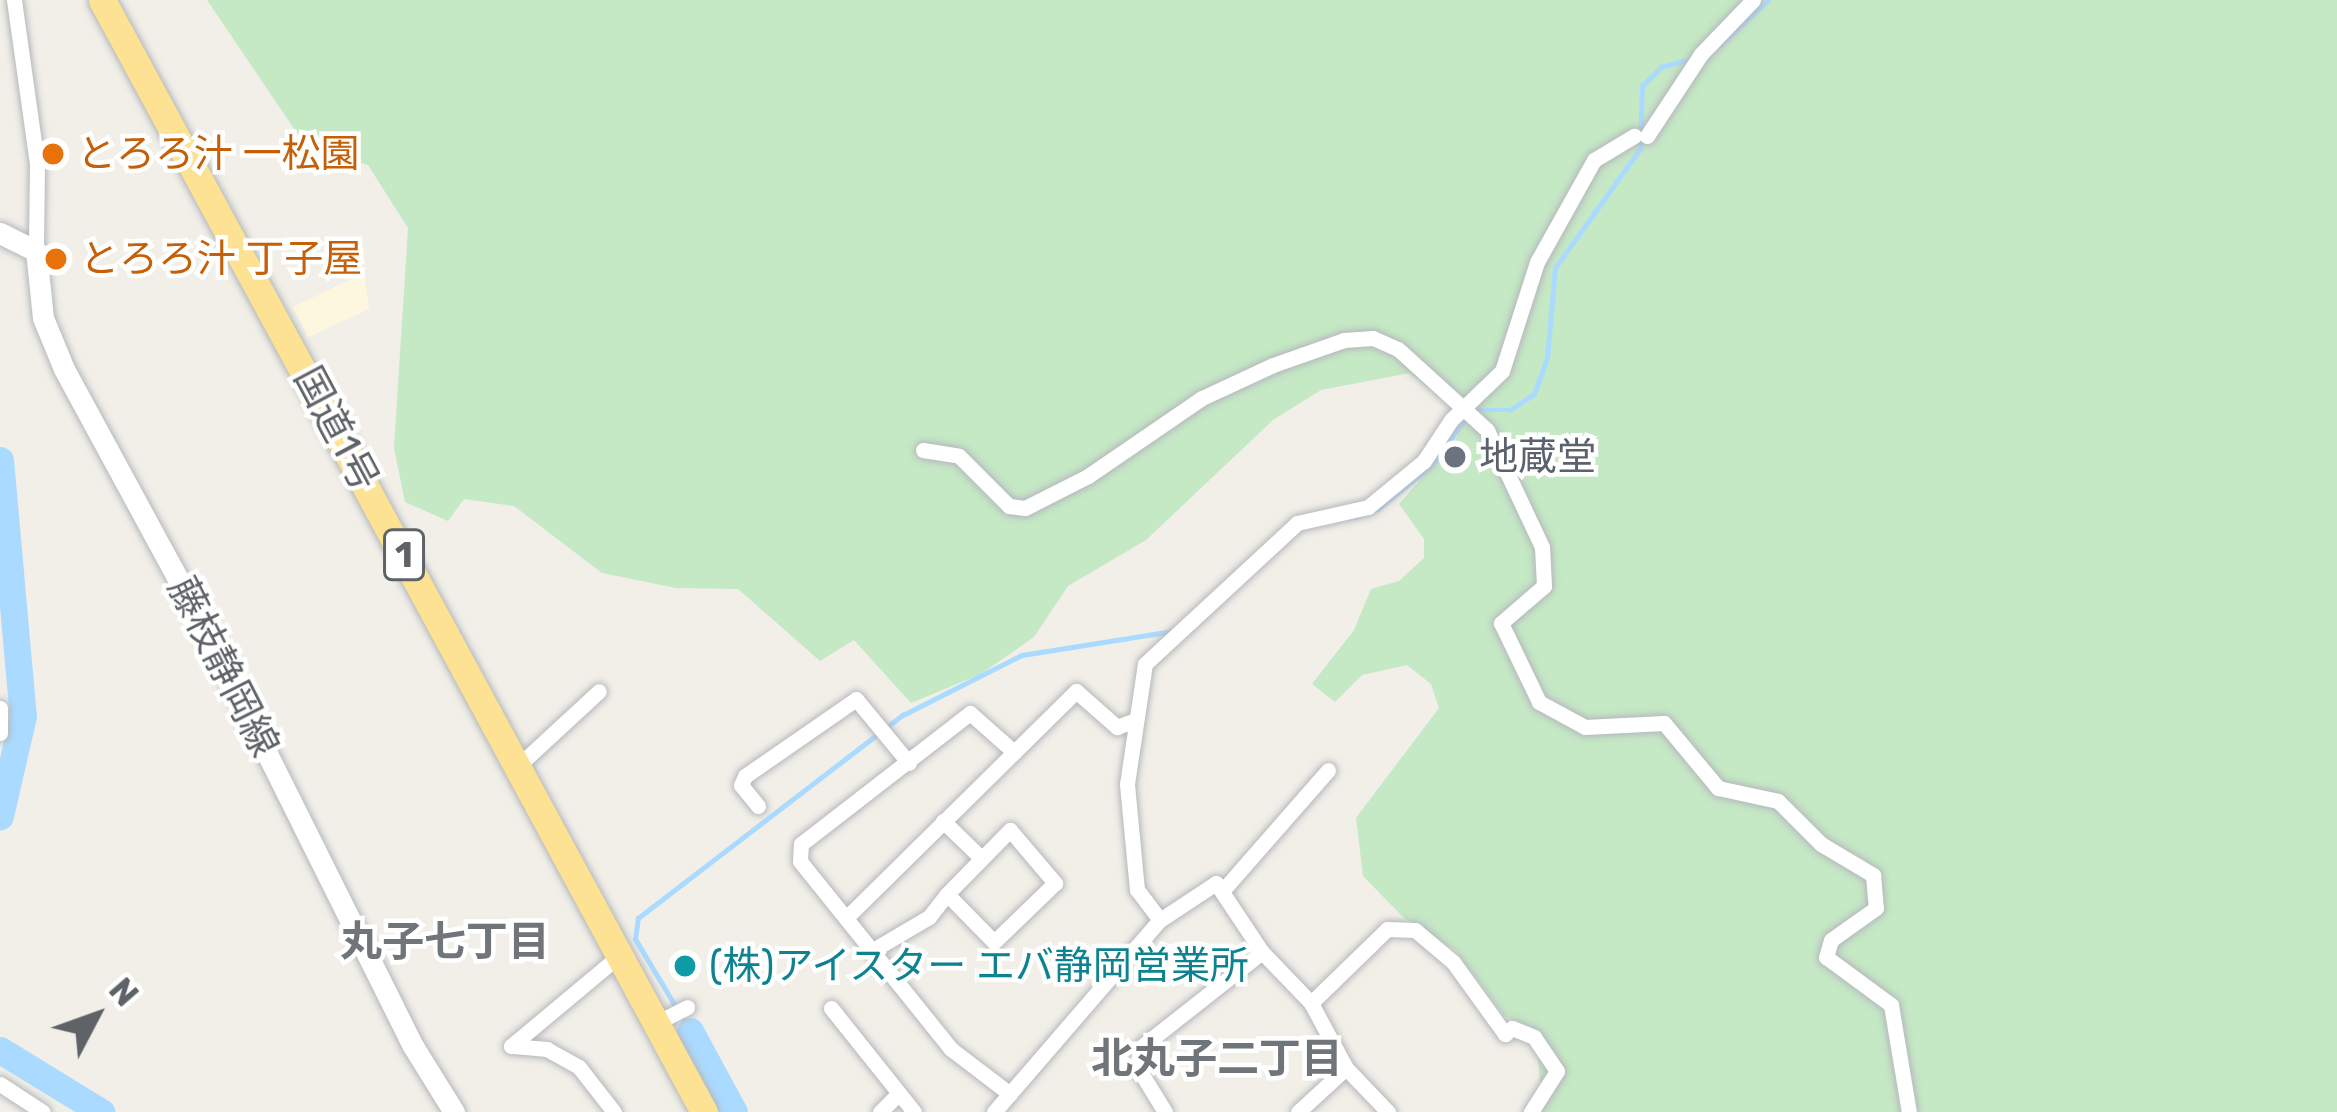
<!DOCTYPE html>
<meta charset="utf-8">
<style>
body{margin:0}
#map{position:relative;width:2337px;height:1112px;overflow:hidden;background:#f1efe8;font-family:Rubik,"Noto Sans JP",sans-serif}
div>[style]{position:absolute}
.commercial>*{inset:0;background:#fef7e0}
.green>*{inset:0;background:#c5e8c5}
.stream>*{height:4.5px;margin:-2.25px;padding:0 2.25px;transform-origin:2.25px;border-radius:2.25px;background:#aadaff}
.river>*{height:27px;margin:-13.5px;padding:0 13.5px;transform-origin:13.5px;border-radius:13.5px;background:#aadaff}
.roads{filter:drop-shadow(0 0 3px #b5b8bc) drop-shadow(0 0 3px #b5b8bc)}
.street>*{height:15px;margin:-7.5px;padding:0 7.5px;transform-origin:7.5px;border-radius:7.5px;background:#fff}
.secondary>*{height:21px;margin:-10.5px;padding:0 10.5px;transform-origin:10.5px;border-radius:10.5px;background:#fff}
.highway>*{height:27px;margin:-13.5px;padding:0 13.5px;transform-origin:13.5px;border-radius:13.5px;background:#fde293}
.dots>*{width:33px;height:33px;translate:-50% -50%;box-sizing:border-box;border:6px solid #fff;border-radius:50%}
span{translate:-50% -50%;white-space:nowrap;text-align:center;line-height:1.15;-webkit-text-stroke:9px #fff;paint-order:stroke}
.shield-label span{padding:3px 9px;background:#fff;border:3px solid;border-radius:9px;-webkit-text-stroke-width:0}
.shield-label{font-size:36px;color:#5f6368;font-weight:700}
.food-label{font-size:39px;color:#c56008}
.left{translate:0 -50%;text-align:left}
.street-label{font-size:39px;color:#5f6368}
.worship-label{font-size:39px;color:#5b616d}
.culture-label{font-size:39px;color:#0d838f}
.neighbourhood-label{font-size:42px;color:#70757a;font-weight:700}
.north{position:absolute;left:36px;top:956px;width:120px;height:120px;-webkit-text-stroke:9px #fff;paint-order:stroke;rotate:49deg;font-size:33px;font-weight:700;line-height:48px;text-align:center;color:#5f6368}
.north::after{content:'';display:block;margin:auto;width:42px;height:54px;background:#5f6368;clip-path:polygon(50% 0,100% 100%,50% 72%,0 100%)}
</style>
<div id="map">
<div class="commercial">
<div style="clip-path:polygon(364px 273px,369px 309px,308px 337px,293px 307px)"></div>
</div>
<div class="green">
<div style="clip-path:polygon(207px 0,2337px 0,2337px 1112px,1542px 1112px,1536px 1029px,1504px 1016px,1455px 950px,1404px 918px,1363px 876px,1356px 818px,1439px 708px,1431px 684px,1407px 665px,1362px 675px,1335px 702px,1312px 684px,1354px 630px,1371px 589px,1399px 581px,1424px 558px,1424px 539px,1399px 504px,1458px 436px,1448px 404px,1410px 373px,1321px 390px,1273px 420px,1146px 540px,1068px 586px,1034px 637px,981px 674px,911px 703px,854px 640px,820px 661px,738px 589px,676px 588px,602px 573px,514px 506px,464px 499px,448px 521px,405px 502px,394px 448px,408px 228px,368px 165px,305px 145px)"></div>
</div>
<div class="stream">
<div style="left:1720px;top:45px;width:66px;rotate:-43.2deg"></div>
<div style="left:1355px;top:517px;width:24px;rotate:-19deg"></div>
<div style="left:1378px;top:509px;width:70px;rotate:-39.2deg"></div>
<div style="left:1432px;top:465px;width:57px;rotate:-54.3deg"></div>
<div style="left:1465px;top:419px;width:17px;rotate:-33deg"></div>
<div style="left:1479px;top:410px;width:31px"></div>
<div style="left:1510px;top:410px;width:29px;rotate:-34deg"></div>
<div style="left:1534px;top:394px;width:37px;rotate:-70deg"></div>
<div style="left:1547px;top:359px;width:91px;rotate:-85deg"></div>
<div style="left:1555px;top:268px;width:146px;rotate:-54.5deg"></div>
<div style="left:1640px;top:149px;width:63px;rotate:-88.2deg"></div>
<div style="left:1642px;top:86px;width:27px;rotate:-45deg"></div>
<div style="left:1661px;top:67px;width:28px;rotate:-15deg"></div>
<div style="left:690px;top:1031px;width:107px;rotate:-120.9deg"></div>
<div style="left:635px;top:939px;width:21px;rotate:-82deg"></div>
<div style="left:638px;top:918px;width:334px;rotate:-37.5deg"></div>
<div style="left:903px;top:715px;width:133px;rotate:-26.8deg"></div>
<div style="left:1022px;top:655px;width:154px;rotate:-9deg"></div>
</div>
<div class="river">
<div style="left:0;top:460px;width:257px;rotate:84.9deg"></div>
<div style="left:23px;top:716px;width:103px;rotate:103deg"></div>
<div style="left:690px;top:1031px;width:92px;rotate:61.5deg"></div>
<div style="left:0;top:1050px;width:119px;rotate:31.5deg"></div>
</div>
<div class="roads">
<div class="street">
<div style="left:14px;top:0;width:166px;rotate:82deg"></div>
<div style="left:37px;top:164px;width:87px;rotate:90.7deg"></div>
<div style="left:1647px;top:136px;width:98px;rotate:-56.6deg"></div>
<div style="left:1701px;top:54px;width:75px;rotate:-46.1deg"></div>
<div style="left:923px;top:450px;width:36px;rotate:9deg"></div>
<div style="left:959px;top:456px;width:71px;rotate:45deg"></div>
<div style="left:1009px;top:506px;width:16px;rotate:7deg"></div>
<div style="left:1025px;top:508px;width:71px;rotate:-26.9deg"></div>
<div style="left:1088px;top:476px;width:138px;rotate:-34.4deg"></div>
<div style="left:1202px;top:398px;width:78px;rotate:-24.9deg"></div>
<div style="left:1273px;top:365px;width:75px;rotate:-19.4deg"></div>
<div style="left:1344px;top:340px;width:29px;rotate:-4deg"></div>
<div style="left:1373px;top:338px;width:27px;rotate:24deg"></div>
<div style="left:1398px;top:349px;width:120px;rotate:42.3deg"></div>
<div style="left:1487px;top:430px;width:129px;rotate:64.8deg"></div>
<div style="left:1542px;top:547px;width:39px;rotate:87deg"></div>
<div style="left:1544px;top:586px;width:57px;rotate:139.3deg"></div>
<div style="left:1501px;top:623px;width:88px;rotate:64.3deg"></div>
<div style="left:1539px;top:702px;width:52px;rotate:28.5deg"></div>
<div style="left:1585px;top:727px;width:79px;rotate:-2.9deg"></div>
<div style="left:1664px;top:723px;width:85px;rotate:50.3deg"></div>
<div style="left:1718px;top:788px;width:61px;rotate:12.2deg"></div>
<div style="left:1778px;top:801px;width:61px;rotate:45deg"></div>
<div style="left:1821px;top:844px;width:61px;rotate:30.8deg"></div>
<div style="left:1873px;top:875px;width:33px;rotate:85deg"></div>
<div style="left:1876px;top:908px;width:55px;rotate:144.6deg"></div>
<div style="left:1831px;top:940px;width:18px;rotate:106deg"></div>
<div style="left:1826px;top:957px;width:81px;rotate:36.4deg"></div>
<div style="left:1891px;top:1005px;width:109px;rotate:80.5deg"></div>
<div style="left:0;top:708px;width:25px;rotate:90deg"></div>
<div style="left:518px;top:766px;width:110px;rotate:-42.8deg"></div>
<div style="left:758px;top:806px;width:27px;rotate:-129deg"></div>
<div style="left:741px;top:785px;width:10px;rotate:-66deg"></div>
<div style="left:745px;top:776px;width:135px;rotate:-34.7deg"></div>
<div style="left:856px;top:699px;width:83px;rotate:50.4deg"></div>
<div style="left:943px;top:821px;width:53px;rotate:44.2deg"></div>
<div style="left:1010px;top:830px;width:70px;rotate:49.7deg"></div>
<div style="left:1055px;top:883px;width:85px;rotate:136deg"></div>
<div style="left:994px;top:942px;width:67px;rotate:-134.4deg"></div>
<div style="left:947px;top:894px;width:90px;rotate:-45.5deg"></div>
<div style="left:1224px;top:889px;width:158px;rotate:-48.8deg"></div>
<div style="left:847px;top:917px;width:322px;rotate:-44.6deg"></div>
<div style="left:1076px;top:691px;width:55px;rotate:41.3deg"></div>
<div style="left:1117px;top:727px;width:19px;rotate:-21deg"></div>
<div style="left:1160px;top:920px;width:38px;rotate:-127deg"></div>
<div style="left:1137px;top:890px;width:106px;rotate:-95.4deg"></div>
<div style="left:1127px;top:784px;width:121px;rotate:-81.5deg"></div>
<div style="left:1145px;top:664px;width:207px;rotate:-42.8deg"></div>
<div style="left:1297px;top:523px;width:73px;rotate:-12.7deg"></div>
<div style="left:1368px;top:507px;width:72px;rotate:-39.4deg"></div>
<div style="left:1424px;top:461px;width:49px;rotate:-56.6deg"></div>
<div style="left:1451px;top:420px;width:71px;rotate:-43.9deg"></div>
<div style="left:1502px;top:371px;width:114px;rotate:-72.2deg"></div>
<div style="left:1537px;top:262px;width:117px;rotate:-60.8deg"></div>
<div style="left:1594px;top:160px;width:47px;rotate:-31deg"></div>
<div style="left:873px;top:950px;width:65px;rotate:-30.5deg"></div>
<div style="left:929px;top:917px;width:29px;rotate:-52deg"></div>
<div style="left:1311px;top:1003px;width:106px;rotate:-44.2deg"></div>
<div style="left:1387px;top:929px;width:28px;rotate:2deg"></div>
<div style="left:1415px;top:930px;width:50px;rotate:40.1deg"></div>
<div style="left:1453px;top:962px;width:89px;rotate:54.2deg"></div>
<div style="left:1505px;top:1034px;width:9px;rotate:-41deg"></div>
<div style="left:1512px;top:1028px;width:24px;rotate:22deg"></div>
<div style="left:1534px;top:1037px;width:41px;rotate:55.9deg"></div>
<div style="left:1557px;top:1071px;width:49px;rotate:122.4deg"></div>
<div style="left:831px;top:1008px;width:133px;rotate:51.4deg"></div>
<div style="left:656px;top:1023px;width:35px;rotate:-27deg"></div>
<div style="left:0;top:1084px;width:51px;rotate:33.1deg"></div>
<div style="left:1010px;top:1094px;width:74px;rotate:-142.7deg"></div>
<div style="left:951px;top:1049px;width:241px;rotate:-128.8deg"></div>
<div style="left:800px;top:861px;width:17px;rotate:-87deg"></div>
<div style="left:801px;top:844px;width:214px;rotate:-37.8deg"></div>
<div style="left:970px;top:713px;width:59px;rotate:41.6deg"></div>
<div style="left:614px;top:1112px;width:57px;rotate:-127.9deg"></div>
<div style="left:579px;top:1067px;width:37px;rotate:-151deg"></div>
<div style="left:547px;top:1049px;width:36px;rotate:-175deg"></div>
<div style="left:511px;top:1046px;width:142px;rotate:-39.9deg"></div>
<div style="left:880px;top:1112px;width:25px;rotate:-45deg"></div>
<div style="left:994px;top:1112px;width:254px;rotate:-49.2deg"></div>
<div style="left:1160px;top:920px;width:67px;rotate:-33.5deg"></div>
<div style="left:1216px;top:883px;width:83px;rotate:56.3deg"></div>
<div style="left:1262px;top:952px;width:71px;rotate:46.1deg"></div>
<div style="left:1311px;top:1003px;width:74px;rotate:61.7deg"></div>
<div style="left:1346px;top:1068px;width:61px;rotate:46.3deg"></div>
<div style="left:1165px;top:1112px;width:52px;rotate:-121.5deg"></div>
<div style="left:1138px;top:1068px;width:20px;rotate:-84deg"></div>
<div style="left:1140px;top:1048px;width:155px;rotate:-38.2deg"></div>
<div style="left:1298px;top:1112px;width:65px;rotate:-42.5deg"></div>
</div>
<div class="secondary">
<div style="left:0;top:233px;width:40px;rotate:26.6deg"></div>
<div style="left:36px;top:251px;width:67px;rotate:84deg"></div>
<div style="left:43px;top:318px;width:55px;rotate:67.6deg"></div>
<div style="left:64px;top:369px;width:285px;rotate:61.5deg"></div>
<div style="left:200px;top:619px;width:477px;rotate:63.5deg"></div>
<div style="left:413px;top:1046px;width:78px;rotate:58.2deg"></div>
</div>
<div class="highway">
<div style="left:102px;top:0;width:1264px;rotate:61.57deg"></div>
</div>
</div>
<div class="dots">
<div style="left:53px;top:154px;background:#e8710a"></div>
<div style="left:56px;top:259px;background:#e8710a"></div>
<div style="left:1455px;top:457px;background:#6b7280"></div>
<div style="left:685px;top:966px;background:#0f9aa8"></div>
</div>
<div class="shield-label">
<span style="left:404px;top:555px">1</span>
</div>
<div class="food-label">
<span class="left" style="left:77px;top:154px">とろろ汁 一松園</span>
<span class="left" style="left:80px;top:259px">とろろ汁 丁子屋</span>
</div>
<div class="street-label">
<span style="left:336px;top:429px;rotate:62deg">国道1号</span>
<span style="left:223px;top:667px;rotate:63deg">藤枝静岡線</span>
</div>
<div class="worship-label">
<span class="left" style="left:1479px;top:457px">地蔵堂</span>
</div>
<div class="culture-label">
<span class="left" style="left:709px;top:966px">(株)アイスター エバ静岡営業所</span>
</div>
<div class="neighbourhood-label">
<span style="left:445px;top:942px">丸子七丁目</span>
<span style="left:1217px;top:1059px">北丸子二丁目</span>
</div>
<div class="north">N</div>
</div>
